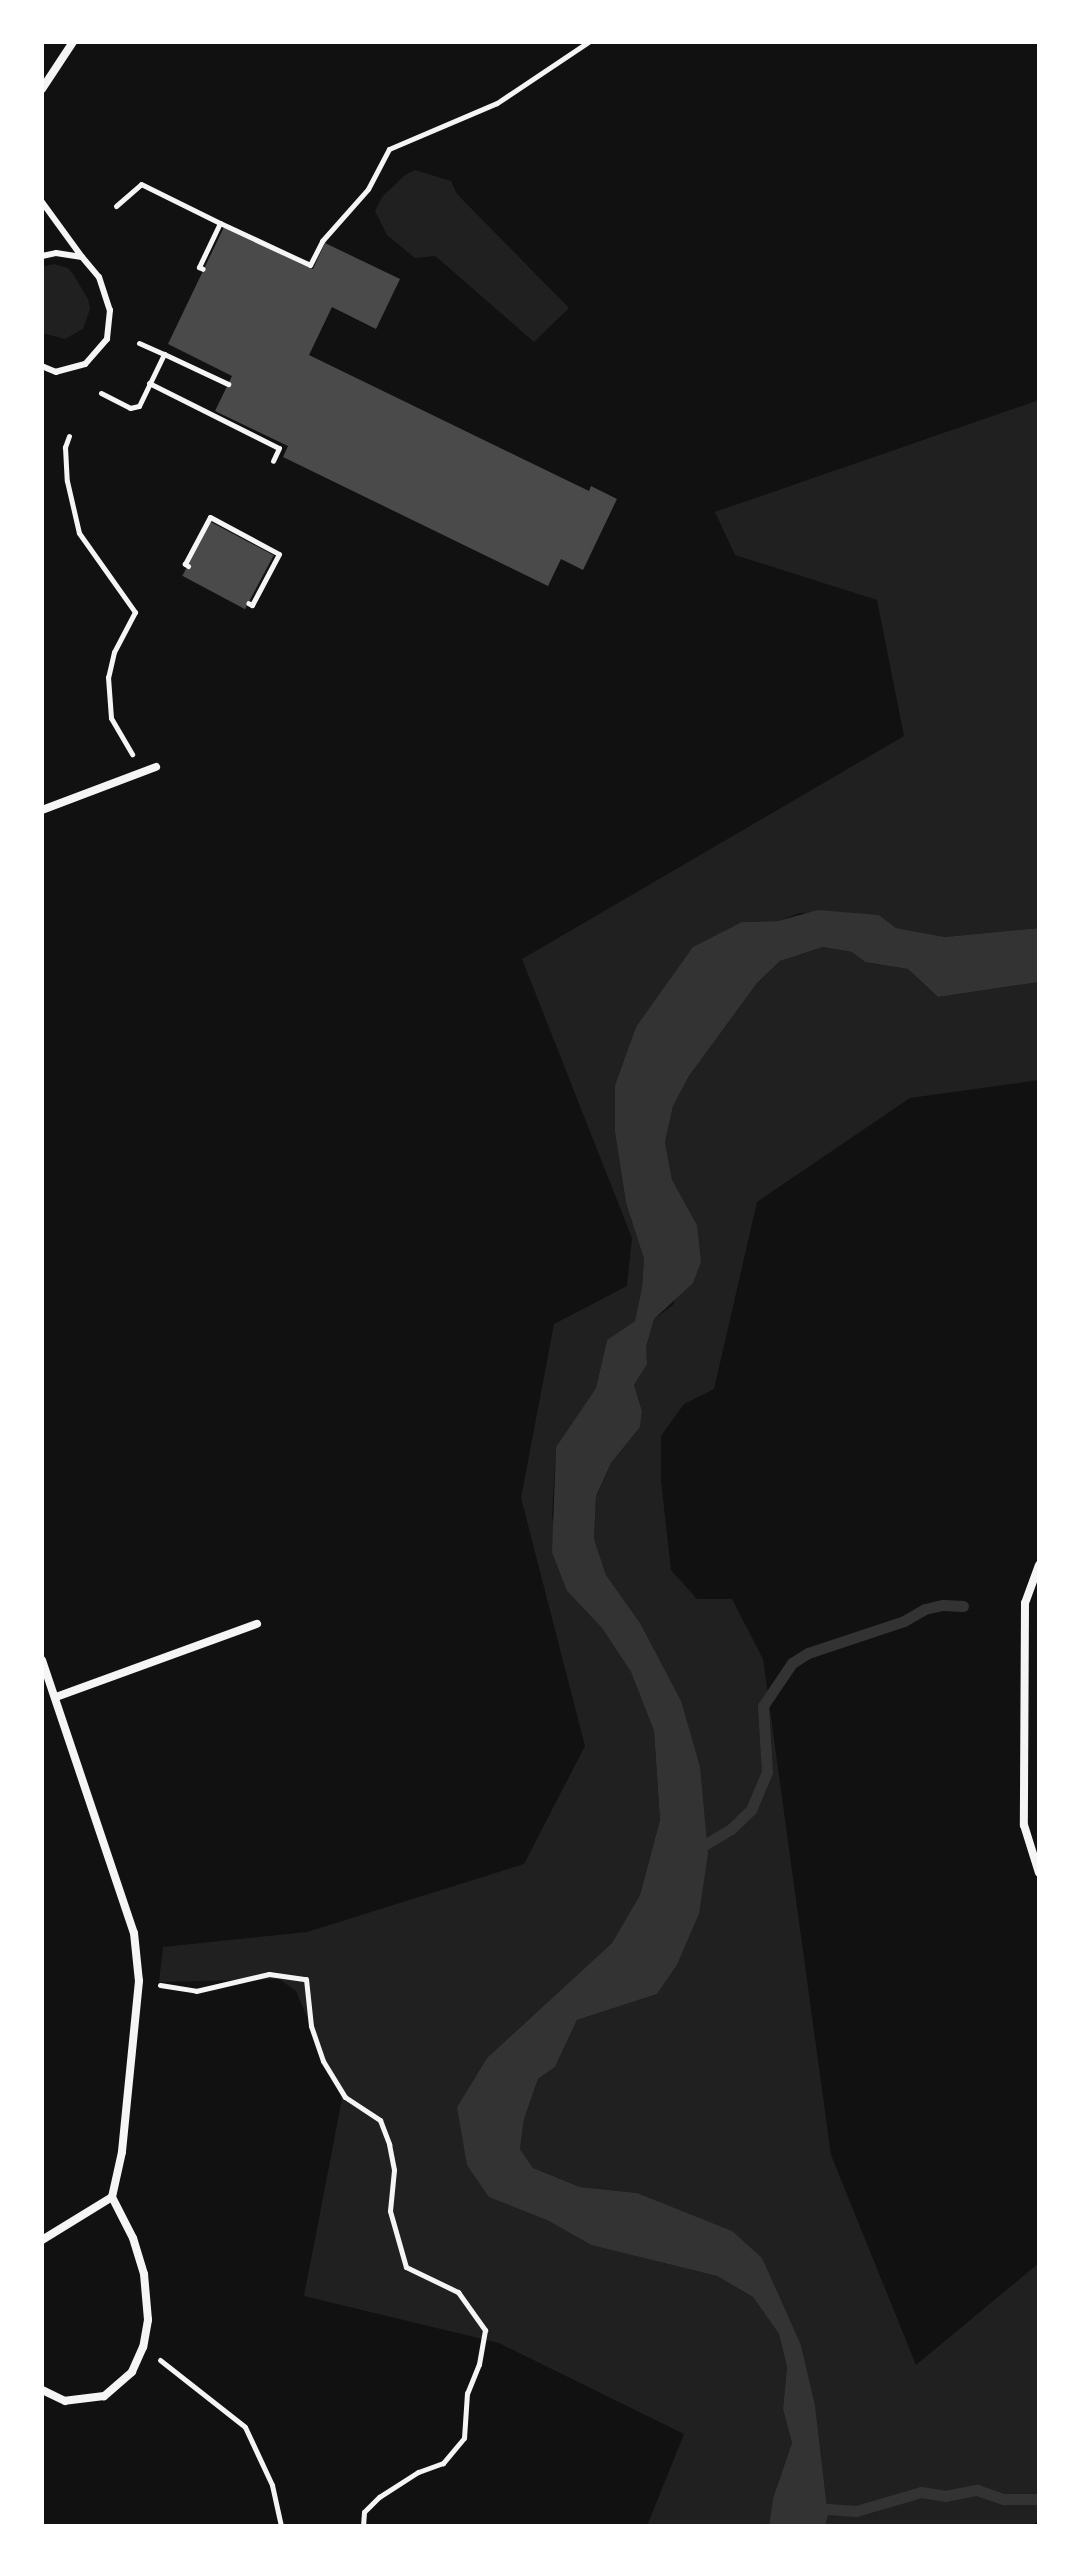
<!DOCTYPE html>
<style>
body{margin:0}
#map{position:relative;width:1081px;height:2568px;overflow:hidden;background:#111;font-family:"Nunito Sans",sans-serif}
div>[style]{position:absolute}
.green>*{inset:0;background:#202020}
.water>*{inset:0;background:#333}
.stream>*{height:11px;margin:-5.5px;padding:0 5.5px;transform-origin:5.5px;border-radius:5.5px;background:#333}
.building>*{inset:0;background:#4a4a4a;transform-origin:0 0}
.path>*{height:5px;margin:-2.5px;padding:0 2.5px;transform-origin:2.5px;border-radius:2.5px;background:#f5f5f5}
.service>*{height:6px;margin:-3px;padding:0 3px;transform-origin:3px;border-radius:3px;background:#f5f5f5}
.minor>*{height:8px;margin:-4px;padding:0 4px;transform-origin:4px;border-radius:4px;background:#f5f5f5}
span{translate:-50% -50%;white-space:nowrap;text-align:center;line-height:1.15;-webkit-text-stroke:8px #fff;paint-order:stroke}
.frame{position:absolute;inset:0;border:44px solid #fff;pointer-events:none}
</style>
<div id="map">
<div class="green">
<div style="clip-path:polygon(415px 170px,451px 181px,457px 194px,569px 308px,534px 342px,440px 260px,435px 256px,415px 258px,387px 235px,375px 211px,382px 197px,405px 175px)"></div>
<div style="clip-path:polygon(54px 264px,68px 268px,73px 274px,88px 299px,90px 309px,83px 329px,65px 339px,42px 333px,42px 267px)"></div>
<div style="clip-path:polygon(1039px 400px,1039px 928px,945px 937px,896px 928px,879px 915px,799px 913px,779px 921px,742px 922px,636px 1027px,615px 1085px,615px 1132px,626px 1203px,644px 1259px,642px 1287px,635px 1321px,607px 1340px,596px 1388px,556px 1447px,552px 1516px,567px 1591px,602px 1628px,631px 1672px,654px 1731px,660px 1820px,640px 1895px,612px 1943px,487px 2058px,457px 2107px,547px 2220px,591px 2245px,717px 2276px,753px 2297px,779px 2334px,787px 2367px,783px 2409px,792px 2443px,773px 2498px,769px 2526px,647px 2526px,684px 2434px,499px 2343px,304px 2296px,342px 2099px,296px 1991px,279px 1979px,159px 1982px,163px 1947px,307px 1932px,524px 1864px,585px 1746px,521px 1498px,554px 1324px,627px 1286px,632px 1238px,522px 959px,904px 736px,877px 600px,735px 555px,715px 512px)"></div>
<div style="clip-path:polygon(823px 947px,852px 952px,865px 962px,908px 969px,938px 997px,1039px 982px,1039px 1080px,910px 1098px,757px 1202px,714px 1389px,684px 1404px,661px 1436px,661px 1481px,671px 1570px,697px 1599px,732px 1599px,763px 1659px,831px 2155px,916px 2365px,1039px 2263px,1039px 2521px,1029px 2526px,825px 2526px,828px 2516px,815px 2405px,801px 2345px,793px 2328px,637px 2193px,580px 2187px,533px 2168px,520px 2149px,524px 2119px,538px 2079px,555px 2067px,577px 2020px,657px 1994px,677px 1965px,699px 1914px,640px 1623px,606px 1575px,594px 1539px,596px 1497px,611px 1463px,640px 1427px,642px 1411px,634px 1385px,646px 1364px,646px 1347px,654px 1319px,673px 1305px,697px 1225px,672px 1181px,665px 1142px,673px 1106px,689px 1076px,757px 983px,780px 961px)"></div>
</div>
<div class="water">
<div style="clip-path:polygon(818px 910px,879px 915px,896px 928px,945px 937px,1039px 928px,1039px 982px,938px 997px,908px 969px,865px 962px,852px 952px,823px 947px,780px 961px,757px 983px,689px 1076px,673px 1106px,665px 1142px,672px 1180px,697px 1225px,701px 1262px,693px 1283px,654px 1319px,646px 1347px,647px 1364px,634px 1385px,642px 1411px,640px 1427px,611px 1463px,596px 1496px,594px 1539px,606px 1575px,640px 1623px,681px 1701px,700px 1767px,708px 1854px,699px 1914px,677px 1965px,657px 1994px,577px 2020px,555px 2067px,538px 2079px,524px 2119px,520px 2149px,533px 2168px,580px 2187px,637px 2193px,732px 2231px,762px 2258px,801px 2345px,815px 2405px,828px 2516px,825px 2526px,769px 2526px,773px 2498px,792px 2443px,783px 2409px,787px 2367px,779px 2334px,753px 2297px,717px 2276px,591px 2245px,547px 2220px,489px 2197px,467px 2165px,457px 2107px,487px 2058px,612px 1943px,640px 1895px,660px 1820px,654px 1731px,631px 1672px,602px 1628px,567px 1591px,552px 1552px,556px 1447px,596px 1388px,607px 1340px,635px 1321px,642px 1287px,644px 1259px,626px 1203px,615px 1132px,615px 1085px,636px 1027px,693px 947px,742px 922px,778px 921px)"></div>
</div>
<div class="stream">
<div style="left:696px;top:1850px;width:41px;rotate:-31deg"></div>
<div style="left:731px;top:1829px;width:28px;rotate:-44deg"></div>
<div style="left:751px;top:1810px;width:41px;rotate:-67.2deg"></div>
<div style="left:767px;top:1772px;width:66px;rotate:-93.5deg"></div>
<div style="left:763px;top:1706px;width:52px;rotate:-56deg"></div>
<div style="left:792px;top:1663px;width:19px;rotate:-32deg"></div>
<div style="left:808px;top:1653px;width:101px;rotate:-18.4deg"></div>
<div style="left:904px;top:1621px;width:24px;rotate:-30deg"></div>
<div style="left:925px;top:1609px;width:18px;rotate:-13deg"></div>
<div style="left:943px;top:1605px;width:20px;rotate:3deg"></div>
<div style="left:813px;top:2508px;width:43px;rotate:4deg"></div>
<div style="left:856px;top:2511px;width:68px;rotate:-16.3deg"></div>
<div style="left:921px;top:2492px;width:24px;rotate:9deg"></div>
<div style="left:945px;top:2496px;width:33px;rotate:-11deg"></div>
<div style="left:977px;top:2490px;width:28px;rotate:19deg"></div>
<div style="left:1003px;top:2499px;width:36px"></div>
</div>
<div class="building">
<div style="clip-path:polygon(224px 227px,313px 269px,325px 243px,400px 279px,376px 329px,332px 307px,309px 355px,589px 491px,591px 486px,617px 499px,583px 570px,561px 559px,548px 586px,283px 457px,288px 446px,215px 411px,232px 376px,168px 344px)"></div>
<div style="left:211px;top:522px;width:71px;height:61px;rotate:28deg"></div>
</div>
<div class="path">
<div style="left:116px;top:206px;width:33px;rotate:-41deg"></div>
<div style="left:141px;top:184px;width:88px;rotate:26.3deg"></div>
<div style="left:220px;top:223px;width:49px;rotate:115.5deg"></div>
<div style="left:199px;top:267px;width:4px;rotate:27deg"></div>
<div style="left:220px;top:223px;width:99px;rotate:25deg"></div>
<div style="left:310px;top:265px;width:27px;rotate:-63deg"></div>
<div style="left:322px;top:241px;width:69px;rotate:-48.5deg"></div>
<div style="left:368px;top:189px;width:45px;rotate:-62.3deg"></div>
<div style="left:389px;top:149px;width:117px;rotate:-23.1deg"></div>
<div style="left:497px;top:103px;width:110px;rotate:-33.8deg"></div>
<div style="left:139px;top:343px;width:27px;rotate:24deg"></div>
<div style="left:149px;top:383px;width:145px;rotate:26.6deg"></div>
<div style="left:279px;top:448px;width:14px;rotate:115deg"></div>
<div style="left:101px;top:393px;width:33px;rotate:27deg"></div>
<div style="left:130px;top:408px;width:9px;rotate:-13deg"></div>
<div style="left:139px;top:406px;width:58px;rotate:-64.3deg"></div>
<div style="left:164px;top:354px;width:71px;rotate:25.1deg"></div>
<div style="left:69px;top:436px;width:12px;rotate:110deg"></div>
<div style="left:65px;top:447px;width:34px;rotate:87deg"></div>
<div style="left:67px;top:481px;width:53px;rotate:77deg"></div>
<div style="left:79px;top:533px;width:97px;rotate:54.7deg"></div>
<div style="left:135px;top:612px;width:45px;rotate:117.7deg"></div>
<div style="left:114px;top:652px;width:26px;rotate:103deg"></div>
<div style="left:108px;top:677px;width:41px;rotate:85.8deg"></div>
<div style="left:111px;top:718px;width:42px;rotate:59.7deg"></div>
<div style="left:188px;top:566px;width:4px;rotate:-146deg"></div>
<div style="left:185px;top:564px;width:53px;rotate:-62deg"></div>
<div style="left:210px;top:517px;width:78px;rotate:28.2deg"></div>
<div style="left:279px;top:554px;width:58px;rotate:117.9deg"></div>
<div style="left:252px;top:605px;width:4px;rotate:-153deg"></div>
<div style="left:160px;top:1985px;width:36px;rotate:9deg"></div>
<div style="left:196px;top:1991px;width:75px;rotate:-13.1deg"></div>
<div style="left:269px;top:1974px;width:37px;rotate:8deg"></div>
<div style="left:306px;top:1979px;width:47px;rotate:83.9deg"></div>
<div style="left:311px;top:2026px;width:37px;rotate:71deg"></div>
<div style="left:323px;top:2061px;width:42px;rotate:58.6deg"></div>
<div style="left:345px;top:2097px;width:42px;rotate:33.3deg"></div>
<div style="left:380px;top:2120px;width:26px;rotate:69deg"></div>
<div style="left:389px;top:2144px;width:26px;rotate:79deg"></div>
<div style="left:394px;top:2170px;width:41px;rotate:95.6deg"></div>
<div style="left:390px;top:2211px;width:58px;rotate:74.1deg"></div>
<div style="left:406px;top:2267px;width:58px;rotate:25.7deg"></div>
<div style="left:458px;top:2292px;width:47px;rotate:54.6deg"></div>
<div style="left:485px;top:2330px;width:35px;rotate:100deg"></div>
<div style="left:479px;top:2364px;width:31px;rotate:112deg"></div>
<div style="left:467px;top:2393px;width:45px;rotate:93.8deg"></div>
<div style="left:464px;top:2438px;width:33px;rotate:130deg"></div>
<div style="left:443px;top:2463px;width:27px;rotate:160deg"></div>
<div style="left:418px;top:2472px;width:46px;rotate:147.3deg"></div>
<div style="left:379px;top:2497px;width:21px;rotate:135deg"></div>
<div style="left:364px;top:2512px;width:14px;rotate:94deg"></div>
<div style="left:160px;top:2360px;width:108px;rotate:38.2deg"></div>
<div style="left:245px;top:2427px;width:64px;rotate:65deg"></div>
<div style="left:272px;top:2485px;width:42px;rotate:77.6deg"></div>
</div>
<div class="service">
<div style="left:42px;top:202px;width:68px;rotate:54deg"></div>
<div style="left:42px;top:256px;width:14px;rotate:-12deg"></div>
<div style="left:56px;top:253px;width:26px;rotate:9deg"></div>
<div style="left:82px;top:257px;width:26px;rotate:50deg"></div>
<div style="left:99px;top:277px;width:35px;rotate:72deg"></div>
<div style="left:110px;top:310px;width:29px;rotate:96deg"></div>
<div style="left:107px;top:339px;width:33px;rotate:131deg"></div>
<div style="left:85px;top:364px;width:30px;rotate:165deg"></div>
<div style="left:56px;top:372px;width:15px;rotate:-157deg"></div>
</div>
<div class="minor">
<div style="left:42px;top:89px;width:56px;rotate:-56.6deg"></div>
<div style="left:42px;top:810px;width:122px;rotate:-20.7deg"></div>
<div style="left:1039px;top:1565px;width:40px;rotate:110.2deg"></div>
<div style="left:1025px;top:1603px;width:222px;rotate:90.3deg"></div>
<div style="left:1024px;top:1825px;width:50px;rotate:72.6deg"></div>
<div style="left:42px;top:1660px;width:288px;rotate:71.4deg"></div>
<div style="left:134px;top:1933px;width:48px;rotate:84.1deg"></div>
<div style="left:139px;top:1981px;width:172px;rotate:95.7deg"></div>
<div style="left:122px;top:2152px;width:46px;rotate:102.5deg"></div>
<div style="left:56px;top:1697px;width:214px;rotate:-20deg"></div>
<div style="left:42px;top:2240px;width:82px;rotate:-31.6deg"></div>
<div style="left:112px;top:2197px;width:46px;rotate:62.9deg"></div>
<div style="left:133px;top:2238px;width:38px;rotate:73deg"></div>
<div style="left:144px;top:2274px;width:46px;rotate:85deg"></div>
<div style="left:148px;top:2320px;width:27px;rotate:100deg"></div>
<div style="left:143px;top:2347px;width:27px;rotate:114deg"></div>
<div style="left:132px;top:2372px;width:37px;rotate:139deg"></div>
<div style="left:104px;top:2396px;width:39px;rotate:173deg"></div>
<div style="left:65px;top:2401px;width:25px;rotate:-154deg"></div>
</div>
<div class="frame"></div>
</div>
